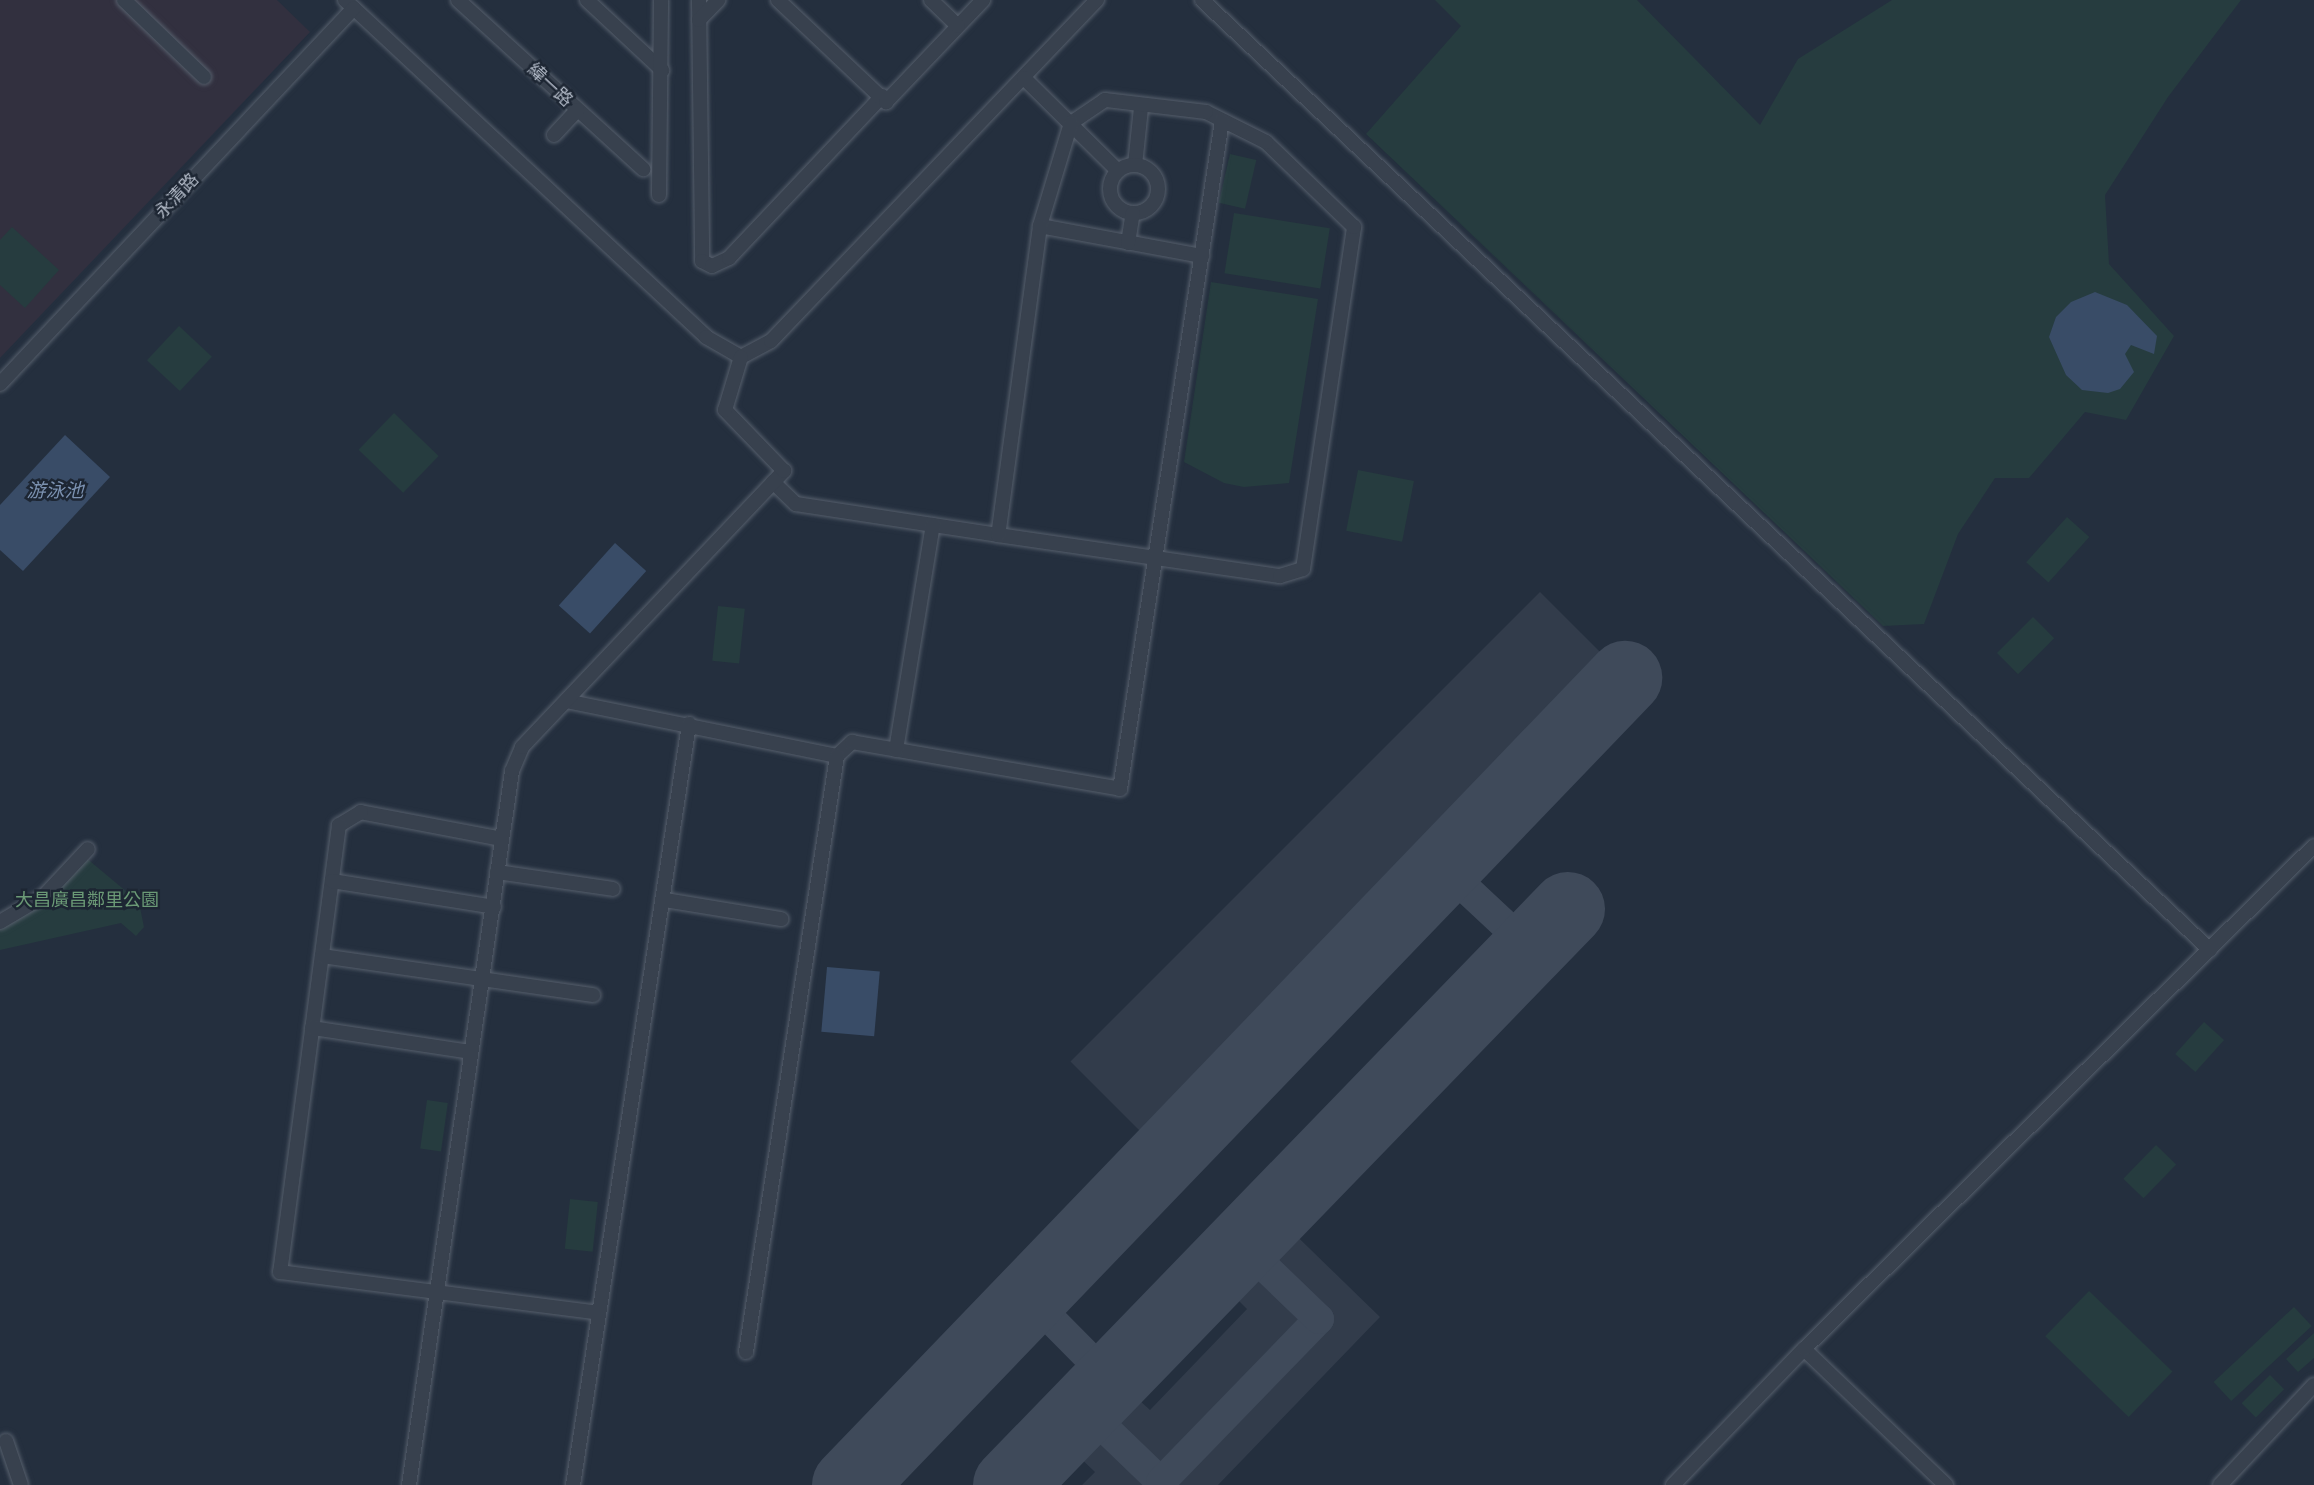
<!DOCTYPE html>
<meta charset="utf-8">
<style>
body{margin:0}
#map{position:relative;width:2314px;height:1485px;overflow:hidden;background:#242f3e;font-family:"DM Sans","Noto Sans TC",sans-serif}
div>[style]{position:absolute}
.medical>*{inset:0;background:#32303f}
.airport>*{inset:0;background:#323c4b;transform-origin:0 0}
.green>*{inset:0;background:#263c3f;transform-origin:0 0}
.water>*{inset:0;background:#394c67;transform-origin:0 0}
.taxiway>*{height:30px;margin:-15px;padding:0 15px;transform-origin:15px;border-radius:15px;background:#3f4a5a}
.runway>*{height:74px;margin:-37px;padding:0 37px;transform-origin:37px;border-radius:37px;background:#3f4a5a}
.roads{filter:drop-shadow(0 0 2px #565f6c) drop-shadow(0 0 2px #565f6c)}
.minor>*{height:14px;margin:-7px;padding:0 7px;transform-origin:7px;border-radius:7px;background:#38414e}
.minor>.ring{margin:-7px;padding:0;box-sizing:content-box;background:none;border:14px solid #38414e;border-radius:50%}
span{translate:-50% -50%;white-space:nowrap;text-align:center;line-height:1.15;-webkit-text-stroke:5px #1d2633;paint-order:stroke}
.street-label{font-size:18px;color:#b4bcc9}
.park-label{font-size:18px;color:#6b9a76}
.water-label{font-size:19px;color:#7c92b1;font-style:italic}
</style>
<div id="map">
<div class="medical">
<div style="clip-path:polygon(0 0,277px 0,310px 32px,0 358px)"></div>
</div>
<div class="airport">
<div style="left:1540px;top:592px;width:115px;height:664px;rotate:45deg"></div>
<div style="clip-path:polygon(1273px 1213px,1380px 1317px,1218px 1485px,1082px 1485px,1095px 1472px,1057px 1436px,1114px 1377px,1150px 1410px,1247px 1309px,1213px 1275px)"></div>
</div>
<div class="green">
<div style="clip-path:polygon(1435px 0,1637px 0,1760px 125px,1798px 59px,1892px 0,2241px 0,2168px 97px,2105px 195px,2109px 264px,2174px 336px,2126px 420px,2085px 412px,2029px 478px,1995px 478px,1958px 534px,1924px 624px,1883px 626px,1366px 134px,1461px 26px)"></div>
<div style="left:1230px;top:154px;width:27px;height:50px;rotate:13deg"></div>
<div style="left:1234px;top:213px;width:97px;height:61px;rotate:9deg"></div>
<div style="clip-path:polygon(12px 227px,59px 270px,25px 308px,0 285px,0 240px)"></div>
<div style="clip-path:polygon(1211px 282px,1318px 299px,1289px 483px,1244px 487px,1224px 483px,1184px 462px)"></div>
<div style="left:179px;top:326px;width:45px;height:47px;rotate:43deg"></div>
<div style="left:394px;top:413px;width:62px;height:51px;rotate:44deg"></div>
<div style="left:1358px;top:470px;width:57px;height:62px;rotate:11deg"></div>
<div style="left:2067px;top:517px;width:30px;height:61px;rotate:42deg"></div>
<div style="left:718px;top:606px;width:27px;height:55px;rotate:6deg"></div>
<div style="left:2033px;top:617px;width:30px;height:51px;rotate:45deg"></div>
<div style="clip-path:polygon(85px 857px,139px 902px,144px 927px,136px 936px,121px 923px,0 950px,0 926px)"></div>
<div style="left:2204px;top:1022px;width:27px;height:43px;rotate:42deg"></div>
<div style="left:427px;top:1100px;width:21px;height:49px;rotate:8deg"></div>
<div style="left:2156px;top:1145px;width:28px;height:47px;rotate:44deg"></div>
<div style="left:570px;top:1199px;width:28px;height:50px;rotate:6deg"></div>
<div style="left:2089px;top:1291px;width:116px;height:63px;rotate:44deg"></div>
<div style="left:2294px;top:1307px;width:26px;height:110px;rotate:47deg"></div>
<div style="clip-path:polygon(2314px 1333px,2314px 1358px,2298px 1372px,2286px 1359px)"></div>
<div style="left:2270px;top:1375px;width:20px;height:40px;rotate:45deg"></div>
</div>
<div class="water">
<div style="clip-path:polygon(2095px 292px,2127px 305px,2157px 336px,2154px 354px,2131px 345px,2125px 354px,2134px 372px,2120px 389px,2108px 393px,2082px 390px,2066px 375px,2049px 337px,2056px 317px,2071px 302px)"></div>
<div style="clip-path:polygon(65px 435px,110px 477px,23px 571px,0 550px,0 505px)"></div>
<div style="left:615px;top:543px;width:42px;height:84px;rotate:42deg"></div>
<div style="left:827px;top:967px;width:53px;height:65px;rotate:5deg"></div>
</div>
<div class="taxiway">
<div style="left:1443px;top:867px;width:119px;rotate:43deg"></div>
<div style="left:1029px;top:1297px;width:117px;rotate:45.3deg"></div>
<div style="left:1084px;top:1408px;width:107px;rotate:43.9deg"></div>
<div style="left:1161px;top:1482px;width:227px;rotate:-45.9deg"></div>
<div style="left:1319px;top:1319px;width:107px;rotate:-136.1deg"></div>
</div>
<div class="runway">
<div style="left:849px;top:1485px;width:1120px;rotate:-46.12deg"></div>
<div style="left:1010px;top:1485px;width:802px;rotate:-45.91deg"></div>
</div>
<div class="roads">
<div class="minor">
<div style="left:124px;top:0;width:111px;rotate:43.9deg"></div>
<div style="left:345px;top:0;width:494px;rotate:43deg"></div>
<div style="left:706px;top:337px;width:40px;rotate:29.7deg"></div>
<div style="left:741px;top:357px;width:34px;rotate:-28deg"></div>
<div style="left:771px;top:341px;width:472px;rotate:-46.3deg"></div>
<div style="left:458px;top:0;width:251px;rotate:42.4deg"></div>
<div style="left:587px;top:0;width:103px;rotate:43deg"></div>
<div style="left:699px;top:0;width:261px;rotate:89.3deg"></div>
<div style="left:702px;top:261px;width:11px;rotate:27deg"></div>
<div style="left:712px;top:266px;width:19px;rotate:-25deg"></div>
<div style="left:729px;top:258px;width:223px;rotate:-46.6deg"></div>
<div style="left:778px;top:0;width:149px;rotate:43.4deg"></div>
<div style="left:886px;top:102px;width:141px;rotate:-46.4deg"></div>
<div style="left:931px;top:0;width:37px;rotate:44deg"></div>
<div style="left:1202px;top:0;width:1385px;rotate:43.3deg"></div>
<div style="left:699px;top:20px;width:28px;rotate:-46deg"></div>
<div style="left:1024px;top:78px;width:132px;rotate:44.7deg"></div>
<div style="left:554px;top:135px;width:34px;rotate:-47deg"></div>
<div style="left:1135px;top:165px;width:57px;rotate:-84deg"></div>
<div class="ring" style="left:1110px;top:165px;width:34px;height:34px"></div>
<div style="left:659px;top:195px;width:195px;rotate:-89.4deg"></div>
<div style="left:1040px;top:226px;width:165px;rotate:10.5deg"></div>
<div style="left:1128px;top:243px;width:30px;rotate:-81deg"></div>
<div style="left:0;top:384px;width:516px;rotate:-46.73deg"></div>
<div style="left:773px;top:482px;width:32px;rotate:44deg"></div>
<div style="left:796px;top:504px;width:204px;rotate:8.7deg"></div>
<div style="left:998px;top:535px;width:285px;rotate:8.3deg"></div>
<div style="left:1280px;top:576px;width:24px;rotate:-17deg"></div>
<div style="left:1303px;top:569px;width:346px;rotate:-81.5deg"></div>
<div style="left:1354px;top:227px;width:122px;rotate:-136deg"></div>
<div style="left:1266px;top:142px;width:67px;rotate:-153.4deg"></div>
<div style="left:1206px;top:112px;width:102px;rotate:-173.2deg"></div>
<div style="left:1105px;top:100px;width:41px;rotate:145.9deg"></div>
<div style="left:1071px;top:123px;width:108px;rotate:106.8deg"></div>
<div style="left:1040px;top:226px;width:312px;rotate:97.7deg"></div>
<div style="left:566px;top:701px;width:277px;rotate:11.5deg"></div>
<div style="left:837px;top:756px;width:21px;rotate:-43deg"></div>
<div style="left:852px;top:742px;width:272px;rotate:9.9deg"></div>
<div style="left:1120px;top:789px;width:676px;rotate:-81.32deg"></div>
<div style="left:896px;top:750px;width:228px;rotate:-80.7deg"></div>
<div style="left:502px;top:839px;width:144px;rotate:-169.2deg"></div>
<div style="left:361px;top:812px;width:26px;rotate:149deg"></div>
<div style="left:339px;top:825px;width:451px;rotate:97.5deg"></div>
<div style="left:280px;top:1272px;width:321px;rotate:7.3deg"></div>
<div style="left:497px;top:872px;width:117px;rotate:8.3deg"></div>
<div style="left:332px;top:881px;width:164px;rotate:9.1deg"></div>
<div style="left:665px;top:900px;width:118px;rotate:9.3deg"></div>
<div style="left:0;top:922px;width:51px;rotate:-30.6deg"></div>
<div style="left:44px;top:896px;width:64px;rotate:-46.9deg"></div>
<div style="left:322px;top:956px;width:274px;rotate:8.2deg"></div>
<div style="left:312px;top:1028px;width:161px;rotate:8.6deg"></div>
<div style="left:1804px;top:1349px;width:197px;rotate:43.8deg"></div>
<div style="left:746px;top:1352px;width:603px;rotate:-81.32deg"></div>
<div style="left:6px;top:1441px;width:46px;rotate:71.2deg"></div>
<div style="left:409px;top:1485px;width:721px;rotate:-81.79deg"></div>
<div style="left:512px;top:771px;width:26px;rotate:-67deg"></div>
<div style="left:522px;top:747px;width:381px;rotate:-46.5deg"></div>
<div style="left:784px;top:471px;width:85px;rotate:-134deg"></div>
<div style="left:725px;top:410px;width:55px;rotate:-73.2deg"></div>
<div style="left:573px;top:1485px;width:770px;rotate:-81.33deg"></div>
<div style="left:1673px;top:1485px;width:189px;rotate:-46.1deg"></div>
<div style="left:1804px;top:1349px;width:716px;rotate:-44.6deg"></div>
<div style="left:2220px;top:1485px;width:137px;rotate:-46.8deg"></div>
</div>
</div>
<div class="street-label">
<span style="left:550px;top:85px;rotate:43deg">緯一路</span>
<span style="left:177px;top:196px;rotate:-47deg">永清路</span>
</div>
<div class="park-label">
<span style="left:87px;top:900px">大昌廣昌鄰里公園</span>
</div>
<div class="water-label">
<span style="left:55px;top:491px">游泳池</span>
</div>
</div>
